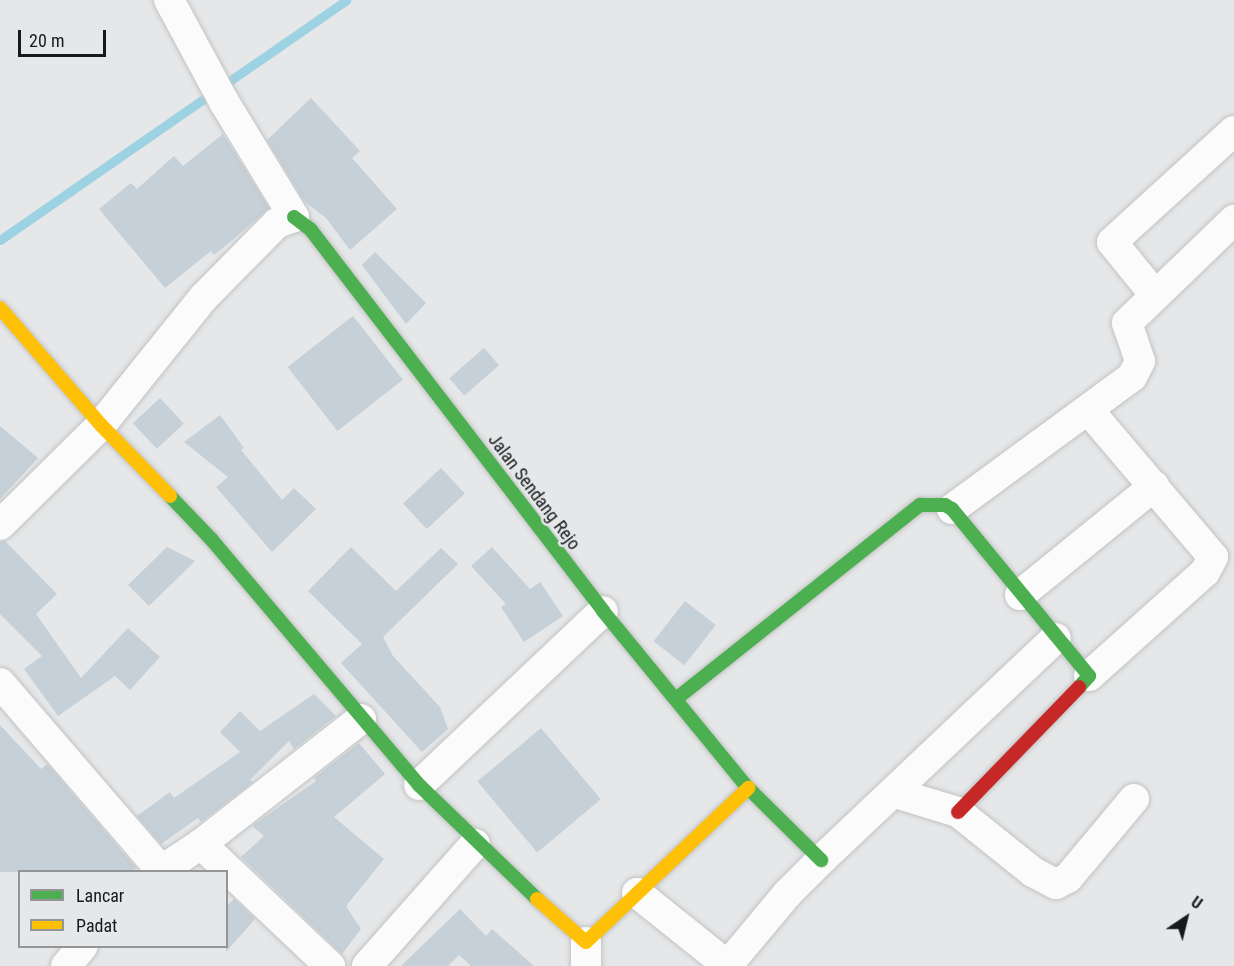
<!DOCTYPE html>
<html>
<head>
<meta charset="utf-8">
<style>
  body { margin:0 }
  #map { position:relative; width:1234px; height:966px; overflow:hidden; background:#e6e7e8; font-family:"Roboto Condensed",sans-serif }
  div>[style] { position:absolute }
  .stream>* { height:9px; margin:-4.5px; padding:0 4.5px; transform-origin:4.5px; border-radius:4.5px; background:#9cd2e2 }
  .building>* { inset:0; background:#c5d0d8; transform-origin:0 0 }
  .roads { filter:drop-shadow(0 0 2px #c2c3c4) drop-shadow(0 0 2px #c2c3c4) }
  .street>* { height:30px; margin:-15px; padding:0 15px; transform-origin:15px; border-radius:15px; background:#fbfbfc }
  .fast>* { height:14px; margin:-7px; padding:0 7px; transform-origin:7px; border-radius:7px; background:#4caf50 }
  .slow>* { height:14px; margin:-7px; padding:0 7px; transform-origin:7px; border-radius:7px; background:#ffc107 }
  .jam>* { height:14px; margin:-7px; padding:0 7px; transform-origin:7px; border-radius:7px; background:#c62828 }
  span { translate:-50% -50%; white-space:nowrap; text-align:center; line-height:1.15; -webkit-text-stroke:5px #e5e7e9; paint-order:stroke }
  .street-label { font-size:18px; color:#18191a }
  .legend { position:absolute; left:18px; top:870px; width:210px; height:78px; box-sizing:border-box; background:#e5e7e9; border:2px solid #939596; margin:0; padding:8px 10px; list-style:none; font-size:18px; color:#18191a }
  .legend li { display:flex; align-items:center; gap:12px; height:30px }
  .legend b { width:30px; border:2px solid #939596 }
  .north { position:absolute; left:1156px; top:888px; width:60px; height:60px; -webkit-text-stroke:4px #e5e7e9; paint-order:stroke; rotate:35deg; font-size:16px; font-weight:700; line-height:24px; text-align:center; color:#18191a }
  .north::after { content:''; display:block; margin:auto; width:21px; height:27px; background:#18191a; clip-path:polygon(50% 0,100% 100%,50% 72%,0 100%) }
  .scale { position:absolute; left:18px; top:30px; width:88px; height:27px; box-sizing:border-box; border:3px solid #18191a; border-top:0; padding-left:8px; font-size:18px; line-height:21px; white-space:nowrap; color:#18191a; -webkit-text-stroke:4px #e5e7e9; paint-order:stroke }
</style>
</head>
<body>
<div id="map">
  <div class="stream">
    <div style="left:0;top:240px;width:421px;rotate:-34.7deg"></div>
  </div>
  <div class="building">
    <div style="clip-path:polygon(311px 98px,360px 151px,352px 158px,397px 209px,350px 250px,326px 218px,305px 202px,267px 140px)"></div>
    <div style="clip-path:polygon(223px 134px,269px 208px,236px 237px,214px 255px,211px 251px,165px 288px,99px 209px,131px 183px,137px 189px,174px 156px,183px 166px)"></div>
    <div style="clip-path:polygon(375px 252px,426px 303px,406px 324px,362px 265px)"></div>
    <div style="left:353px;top:316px;width:81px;height:83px;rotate:52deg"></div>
    <div style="left:484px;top:348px;width:23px;height:46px;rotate:49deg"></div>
    <div style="left:160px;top:398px;width:35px;height:37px;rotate:47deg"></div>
    <div style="clip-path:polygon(220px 415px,244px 448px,241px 450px,282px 500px,294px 488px,316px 509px,272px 552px,216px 487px,228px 477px,184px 442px)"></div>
    <div style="clip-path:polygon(0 426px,38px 458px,0 499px)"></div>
    <div style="left:441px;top:468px;width:35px;height:52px;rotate:47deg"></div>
    <div style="clip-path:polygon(5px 541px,57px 594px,36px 614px,81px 678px,128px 628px,160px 657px,130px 690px,115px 676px,58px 716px,24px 669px,42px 656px,0 614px,0 542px)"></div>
    <div style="clip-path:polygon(167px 547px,195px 561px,149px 606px,128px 585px)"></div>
    <div style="clip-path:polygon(351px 547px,396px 591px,441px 548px,458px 564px,383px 637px,393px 656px,440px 707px,448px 729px,422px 752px,341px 663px,362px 644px,308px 591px)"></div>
    <div style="clip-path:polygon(492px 547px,530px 589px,540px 582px,563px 616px,524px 642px,501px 607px,506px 604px,471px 566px)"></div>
    <div style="left:685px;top:601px;width:39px;height:51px;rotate:38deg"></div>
    <div style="clip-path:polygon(314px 694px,336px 716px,294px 749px,289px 741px,250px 780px,253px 782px,201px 822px,198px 818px,161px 844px,137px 816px,170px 792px,174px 798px,240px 752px,220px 732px,240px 711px,260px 731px)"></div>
    <div style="clip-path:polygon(0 725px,41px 769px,47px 764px,136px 868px,132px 872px,0 872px)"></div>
    <div style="left:541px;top:728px;width:93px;height:83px;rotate:50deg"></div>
    <div style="clip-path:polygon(359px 743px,385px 774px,334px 817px,384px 859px,346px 906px,361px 929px,342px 954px,241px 857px,264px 836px,252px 826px,316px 781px,314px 778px)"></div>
    <div style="clip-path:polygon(234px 899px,255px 919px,226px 952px,226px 907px)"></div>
    <div style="clip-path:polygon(460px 909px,486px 936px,492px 929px,534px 966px,471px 966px,459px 955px,448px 966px,401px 966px)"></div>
  </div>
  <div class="roads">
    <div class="street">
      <div style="left:1155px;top:295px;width:68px;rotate:-129.1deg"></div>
      <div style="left:1112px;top:242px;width:165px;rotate:-42.3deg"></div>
      <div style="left:952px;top:509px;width:223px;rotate:-36.3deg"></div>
      <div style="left:1132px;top:377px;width:18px;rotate:-63deg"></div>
      <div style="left:1140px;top:361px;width:40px;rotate:-108.9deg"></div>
      <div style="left:1127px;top:323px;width:149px;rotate:-43.9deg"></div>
      <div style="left:0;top:525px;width:142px;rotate:-44.7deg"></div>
      <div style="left:101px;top:425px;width:164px;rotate:-51.2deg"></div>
      <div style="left:204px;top:297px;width:104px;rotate:-45.4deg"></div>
      <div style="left:277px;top:223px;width:18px;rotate:-19deg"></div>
      <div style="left:294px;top:217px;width:135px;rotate:-121.3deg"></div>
      <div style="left:224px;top:102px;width:116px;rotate:-118.3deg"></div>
      <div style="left:1020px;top:595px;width:173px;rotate:-39.1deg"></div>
      <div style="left:1089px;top:676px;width:156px;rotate:-41.9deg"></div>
      <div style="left:1205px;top:572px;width:17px;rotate:-62deg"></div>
      <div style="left:1213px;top:557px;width:192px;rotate:-130.3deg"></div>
      <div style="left:0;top:683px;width:247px;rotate:49.3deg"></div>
      <div style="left:419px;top:785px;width:253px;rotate:-43.4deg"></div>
      <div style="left:895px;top:793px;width:66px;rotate:16.8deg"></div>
      <div style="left:958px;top:812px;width:96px;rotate:38.7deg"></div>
      <div style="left:1033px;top:872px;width:26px;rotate:28deg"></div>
      <div style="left:1056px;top:884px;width:13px;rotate:-27deg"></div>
      <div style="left:1068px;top:878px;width:103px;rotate:-50.1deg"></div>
      <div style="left:201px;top:844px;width:178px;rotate:43.4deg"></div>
      <div style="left:159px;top:872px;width:50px;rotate:-33.7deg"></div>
      <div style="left:201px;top:844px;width:203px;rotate:-38deg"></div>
      <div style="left:637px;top:893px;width:117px;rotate:38.7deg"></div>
      <div style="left:66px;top:966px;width:26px;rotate:-50deg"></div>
      <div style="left:367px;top:966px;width:163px;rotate:-48.5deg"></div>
      <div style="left:586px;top:966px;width:24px;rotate:-90deg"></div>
      <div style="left:727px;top:966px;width:94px;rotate:-50.2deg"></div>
      <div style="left:787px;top:894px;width:48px;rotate:-45deg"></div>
      <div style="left:821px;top:860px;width:323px;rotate:-43.4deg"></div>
    </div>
    <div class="fast">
      <div style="left:294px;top:217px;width:21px;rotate:37deg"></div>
      <div style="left:311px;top:230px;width:480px;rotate:52.5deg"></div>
      <div style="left:603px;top:611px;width:229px;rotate:50.7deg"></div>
      <div style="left:748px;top:788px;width:103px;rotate:44.6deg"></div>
      <div style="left:170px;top:496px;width:61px;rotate:46.3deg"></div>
      <div style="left:212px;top:540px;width:321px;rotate:49.8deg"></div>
      <div style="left:419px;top:785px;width:164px;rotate:44deg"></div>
      <div style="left:676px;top:699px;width:312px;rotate:-38.5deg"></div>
      <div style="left:920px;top:505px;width:25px"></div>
      <div style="left:945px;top:505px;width:8px;rotate:30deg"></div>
      <div style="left:952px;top:509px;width:216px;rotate:50.6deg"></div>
      <div style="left:1089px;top:676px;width:15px;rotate:132deg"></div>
    </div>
    <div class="slow">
      <div style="left:0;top:308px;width:155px;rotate:49.2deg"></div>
      <div style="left:101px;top:425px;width:99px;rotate:45.8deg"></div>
      <div style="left:537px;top:899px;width:65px;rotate:41.3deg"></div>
      <div style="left:586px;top:942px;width:224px;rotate:-43.5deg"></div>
    </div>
    <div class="jam">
      <div style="left:958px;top:812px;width:174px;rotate:-45.9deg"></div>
    </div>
  </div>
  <div class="street-label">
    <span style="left:534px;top:492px;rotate:53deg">Jalan Sendang Rejo</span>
  </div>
  <ul class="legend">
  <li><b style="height:8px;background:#4caf50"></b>Lancar</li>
  <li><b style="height:8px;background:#ffc107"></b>Padat</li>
  </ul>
  <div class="north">U</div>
  <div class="scale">20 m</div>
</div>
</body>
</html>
